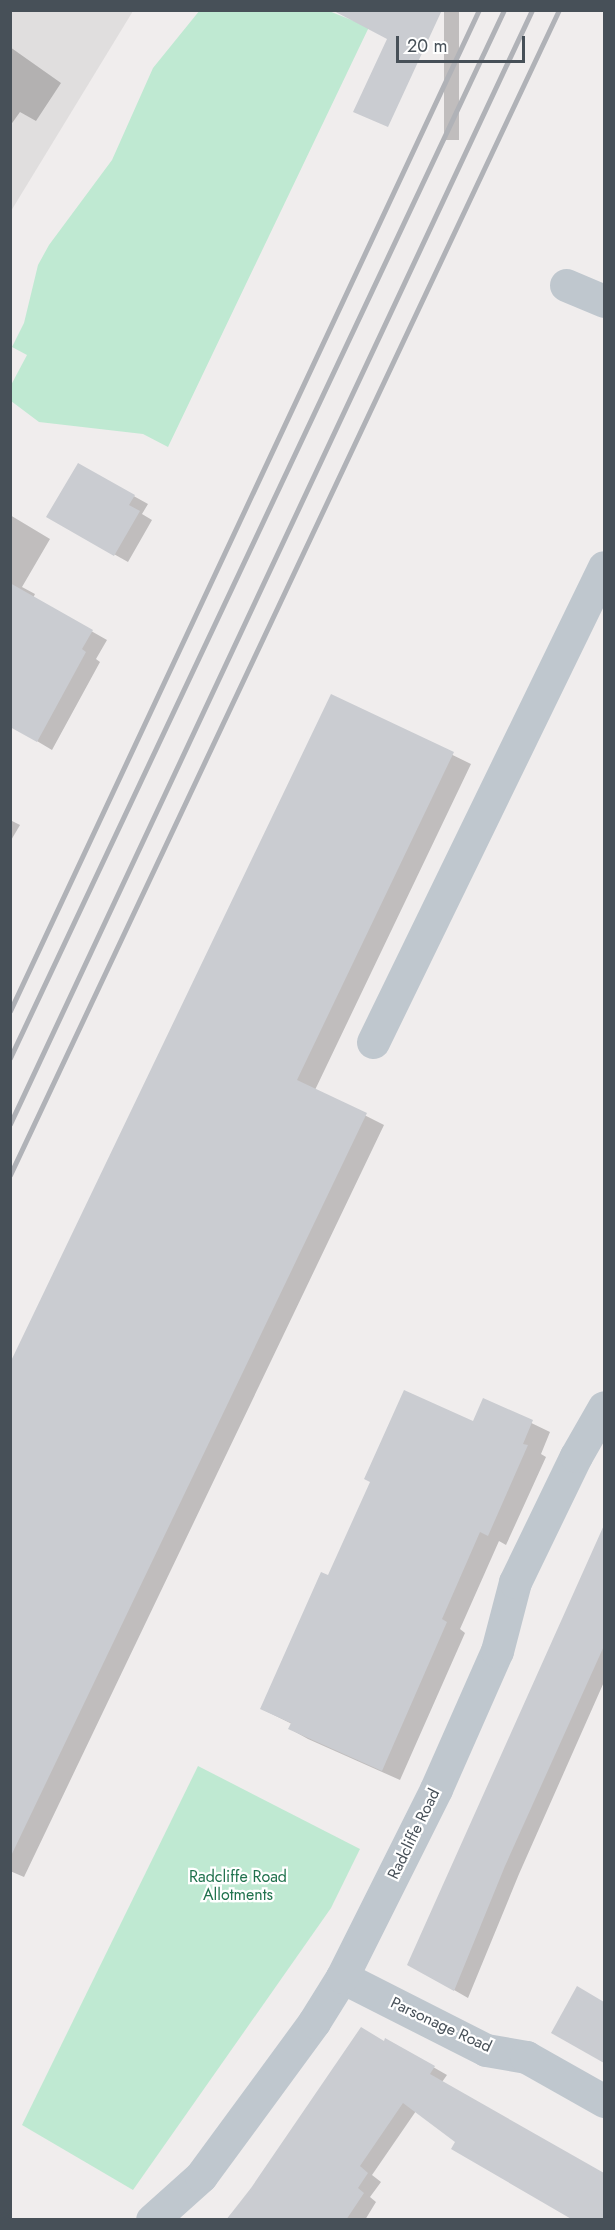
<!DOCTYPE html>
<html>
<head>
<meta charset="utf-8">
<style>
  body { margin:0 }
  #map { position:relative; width:615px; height:2230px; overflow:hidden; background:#f0eded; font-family:Jost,sans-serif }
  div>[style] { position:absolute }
  .education>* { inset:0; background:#e0dede }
  .green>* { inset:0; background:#bfe9d2 }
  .shadow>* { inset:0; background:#0003; transform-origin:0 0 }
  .building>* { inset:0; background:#caccd1 }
  .minor>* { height:33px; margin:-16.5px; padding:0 16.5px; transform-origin:16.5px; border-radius:16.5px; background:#bfc7ce }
  .rail>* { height:4.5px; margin:-2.25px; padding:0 2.25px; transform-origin:2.25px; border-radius:2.25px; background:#b0b2b7 }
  span { translate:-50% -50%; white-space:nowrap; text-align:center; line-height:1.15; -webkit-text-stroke:4.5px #fff; paint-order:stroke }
  .street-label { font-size:16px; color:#475058 }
  .park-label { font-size:16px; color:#20724d }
  .frame { position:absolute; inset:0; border:12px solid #475058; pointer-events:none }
  .scale { position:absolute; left:396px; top:36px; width:129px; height:27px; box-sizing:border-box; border:3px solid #475058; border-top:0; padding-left:8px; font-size:18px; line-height:21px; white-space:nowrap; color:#475058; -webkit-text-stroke:4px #fff; paint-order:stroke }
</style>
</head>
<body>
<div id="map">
  <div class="education">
    <div style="clip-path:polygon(11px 10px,133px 11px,11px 211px,10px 11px)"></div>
  </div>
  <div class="green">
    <div style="clip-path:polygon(200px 10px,329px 11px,369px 27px,168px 447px,143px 434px,39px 422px,11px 401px,10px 387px,27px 355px,12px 347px,24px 323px,38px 265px,49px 245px,112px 160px,153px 68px)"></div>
    <div style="clip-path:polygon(198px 1766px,360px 1849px,331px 1908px,133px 2190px,22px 2125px)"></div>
  </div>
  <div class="shadow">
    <div style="left:444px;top:10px;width:15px;height:130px"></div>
    <div style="clip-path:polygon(10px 47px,61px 83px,36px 121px,20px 112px,10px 126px)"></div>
    <div style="clip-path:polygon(78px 465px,148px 504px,142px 514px,152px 520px,128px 562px,48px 517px)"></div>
    <div style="clip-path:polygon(10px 515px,50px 539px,22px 587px,35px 594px,33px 598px,107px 640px,96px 659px,100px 662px,52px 750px,10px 725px)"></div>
    <div style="clip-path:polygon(332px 696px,471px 764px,315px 1090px,384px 1125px,24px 1877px,10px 1871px,10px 1367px)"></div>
    <div style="clip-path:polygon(10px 820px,20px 825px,10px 842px)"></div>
    <div style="clip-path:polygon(484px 1400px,550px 1432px,541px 1454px,546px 1457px,506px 1545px,499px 1541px,460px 1629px,465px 1633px,400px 1780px,308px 1739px,290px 1729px,292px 1724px,262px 1709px,328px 1577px,474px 1423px)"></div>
    <div style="clip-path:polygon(604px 1528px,604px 1682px,519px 1874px,468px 1998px,409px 1964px)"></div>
    <div style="clip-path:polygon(578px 1988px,604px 2003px,604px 2062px,553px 2032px)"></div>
    <div style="clip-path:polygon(386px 2040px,447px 2075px,442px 2082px,604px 2176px,604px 2220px,577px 2220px,457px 2142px,416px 2111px,372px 2175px,381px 2182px,370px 2197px,376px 2202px,365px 2220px,226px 2220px)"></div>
  </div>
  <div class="building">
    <div style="clip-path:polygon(332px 10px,442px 10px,388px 127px,353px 112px,387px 39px)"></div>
    <div style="clip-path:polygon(78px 463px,135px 495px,129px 505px,140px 511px,114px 556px,46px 517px)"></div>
    <div style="clip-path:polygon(10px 583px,93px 630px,82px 649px,86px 652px,37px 742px,10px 727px)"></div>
    <div style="clip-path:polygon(331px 694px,454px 752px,297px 1080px,367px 1113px,10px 1858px,10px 1363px)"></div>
    <div style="clip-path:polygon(404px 1390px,473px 1421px,483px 1398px,533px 1420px,523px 1444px,528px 1445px,488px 1536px,480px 1532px,442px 1619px,447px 1622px,382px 1771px,288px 1729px,291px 1723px,260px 1709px,321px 1572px,328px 1575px,370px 1482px,364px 1479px)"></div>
    <div style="clip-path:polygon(604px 1525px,604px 1646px,505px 1866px,454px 1991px,407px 1965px)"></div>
    <div style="clip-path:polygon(577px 1986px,604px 2002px,604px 2063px,551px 2033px)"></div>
    <div style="clip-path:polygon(361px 2027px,384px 2041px,385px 2038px,435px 2066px,430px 2074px,604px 2173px,604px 2220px,573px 2220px,451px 2149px,455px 2142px,403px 2103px,360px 2166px,368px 2173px,358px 2188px,364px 2193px,346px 2220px,226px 2220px,251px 2188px)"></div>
  </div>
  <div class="minor">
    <div style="left:566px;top:285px;width:41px;rotate:22.8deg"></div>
    <div style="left:373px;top:1042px;width:528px;rotate:-64.07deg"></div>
    <div style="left:342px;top:1977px;width:161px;rotate:26.9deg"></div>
    <div style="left:486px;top:2050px;width:41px;rotate:9.9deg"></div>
    <div style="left:526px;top:2057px;width:90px;rotate:29.4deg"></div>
    <div style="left:152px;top:2220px;width:66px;rotate:-41.9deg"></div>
    <div style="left:201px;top:2176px;width:191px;rotate:-53.7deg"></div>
    <div style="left:314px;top:2022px;width:53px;rotate:-58.1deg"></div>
    <div style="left:342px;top:1977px;width:210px;rotate:-63.4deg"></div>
    <div style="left:436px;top:1789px;width:151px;rotate:-66.2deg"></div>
    <div style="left:497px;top:1651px;width:71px;rotate:-75.4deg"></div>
    <div style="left:515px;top:1582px;width:140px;rotate:-64.2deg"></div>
    <div style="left:576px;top:1456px;width:56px;rotate:-60.3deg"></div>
  </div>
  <div class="rail">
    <div style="left:10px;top:1011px;width:1105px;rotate:-64.9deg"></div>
    <div style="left:10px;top:1058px;width:1159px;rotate:-64.76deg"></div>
    <div style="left:10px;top:1124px;width:1230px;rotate:-64.89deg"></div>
    <div style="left:10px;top:1175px;width:1288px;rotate:-64.77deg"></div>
  </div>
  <div class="street-label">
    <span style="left:414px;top:1834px;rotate:-64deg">Radcliffe Road</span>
    <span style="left:441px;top:2025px;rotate:25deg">Parsonage Road</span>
  </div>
  <div class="park-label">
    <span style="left:238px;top:1886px">Radcliffe Road<br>Allotments</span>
  </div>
  <div class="frame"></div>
  <div class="scale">20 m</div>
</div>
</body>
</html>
